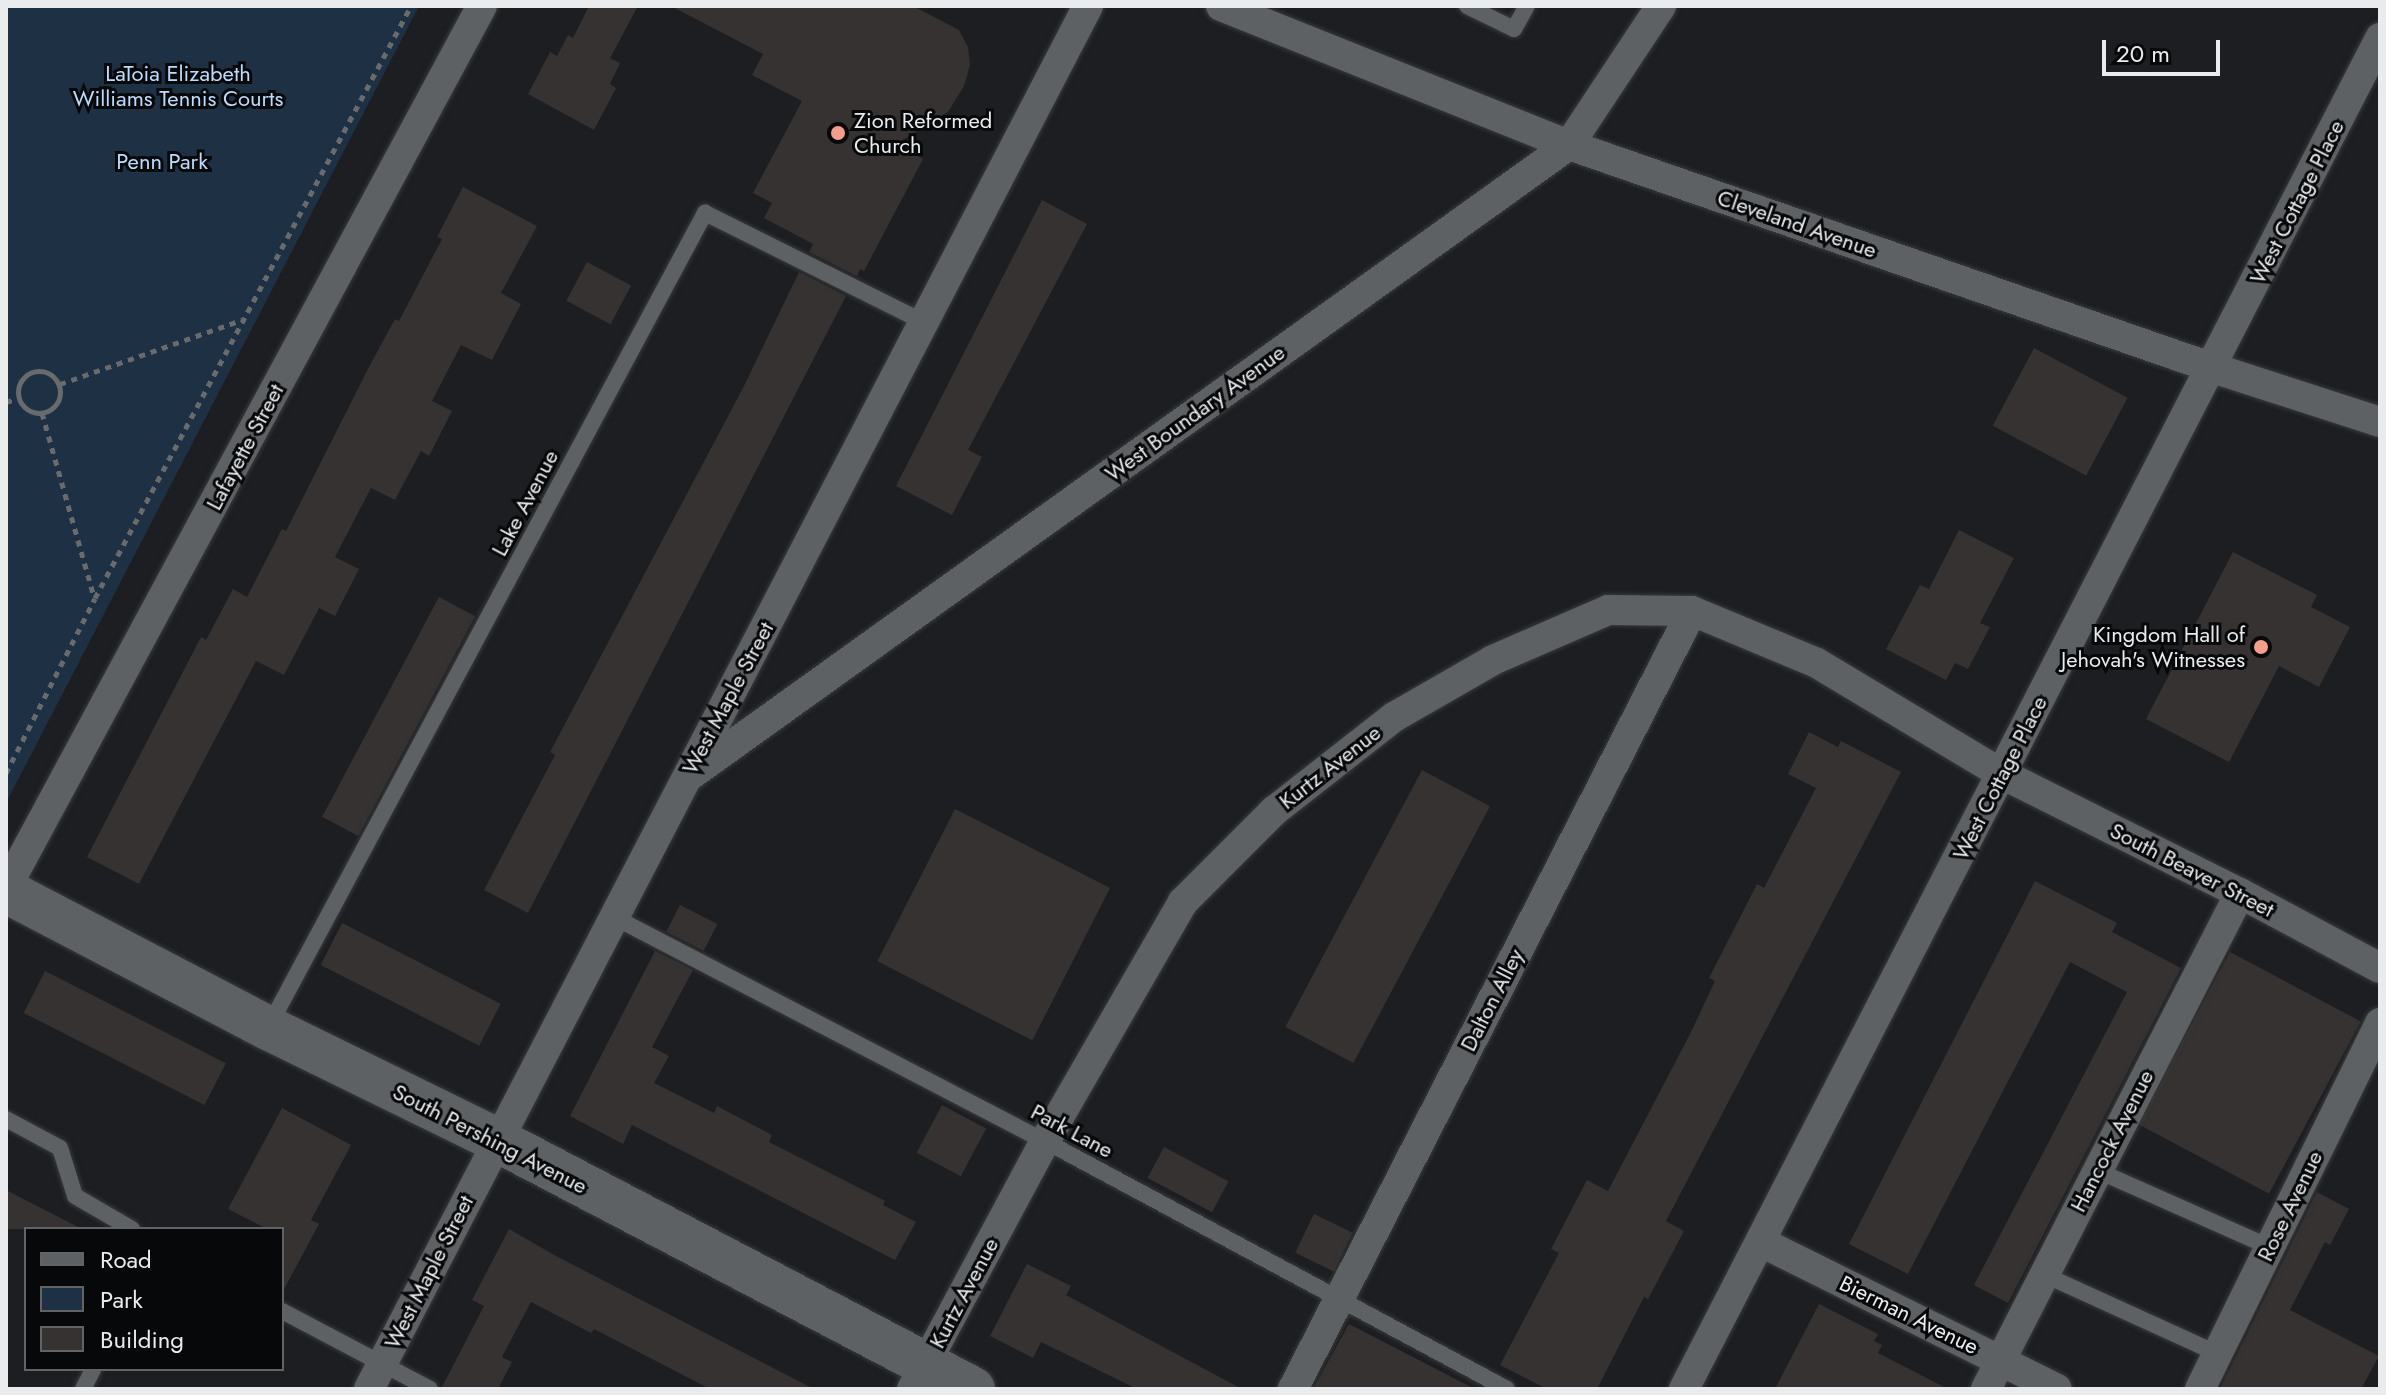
<!DOCTYPE html>
<html>
<head>
<meta charset="utf-8">
<style>
  body { margin:0 }
  #map { position:relative; width:2386px; height:1395px; overflow:hidden; background:#1c1e21; font-family:Jost,sans-serif }
  div>[style] { position:absolute }
  .green>* { inset:0; background:#1e3043 }
  .building>* { inset:0; background:#363231; transform-origin:0 0 }
  .path>* { height:5px; margin-top:-2.5px; transform-origin:0; background:repeating-linear-gradient(90deg,#686a6c 0 6px,transparent 0 12px) }
  .path>.ring { margin:-2.5px; padding:0; box-sizing:content-box; background:none; border:5px solid #686a6c; border-radius:50% }
  .roads { filter:drop-shadow(0 0 2px #393a3c) drop-shadow(0 0 2px #393a3c) }
  .lane>* { height:16px; margin:-8px; padding:0 8px; transform-origin:8px; border-radius:8px; background:#5e6164 }
  .street>* { height:30px; margin:-15px; padding:0 15px; transform-origin:15px; border-radius:15px; background:#5e6164 }
  .secondary>* { height:44px; margin:-22px; padding:0 22px; transform-origin:22px; border-radius:22px; background:#5e6164 }
  .dots>* { width:22px; height:22px; translate:-50% -50%; box-sizing:border-box; border:4px solid #070809; border-radius:50% }
  span { translate:-50% -50%; white-space:nowrap; text-align:center; line-height:1.15; -webkit-text-stroke:6px #070809; paint-order:stroke }
  .park-label { font-size:22px; color:#bbdcff }
  .poi-label { font-size:22px; color:#e9ebec }
  .left { translate:0 -50%; text-align:left }
  .right { translate:-100% -50%; text-align:right }
  .street-label { font-size:22px; color:#e9ebec }
  .frame { position:absolute; inset:0; border:8px solid #e9ebec; pointer-events:none }
  .legend { position:absolute; left:24px; top:1227px; width:260px; height:144px; box-sizing:border-box; background:#070809; border:2px solid #616364; margin:0; padding:10px 14px; list-style:none; font-size:24px; color:#e9ebec }
  .legend li { display:flex; align-items:center; gap:16px; height:40px }
  .legend b { width:40px; border:2px solid #616364 }
  .scale { position:absolute; left:2102px; top:40px; width:118px; height:36px; box-sizing:border-box; border:4px solid #e9ebec; border-top:0; padding-left:10px; font-size:24px; line-height:28px; white-space:nowrap; color:#e9ebec; -webkit-text-stroke:6px #070809; paint-order:stroke }
</style>
</head>
<body>
<div id="map">
  <div class="green">
    <div style="clip-path:polygon(6px 6px,419px 6px,6px 803px)"></div>
  </div>
  <div class="building">
    <div style="clip-path:polygon(589px 6px,638px 6px,610px 58px,620px 63px,610px 84px,616px 88px,594px 130px,528px 94px,550px 52px,557px 56px,568px 35px,573px 38px)"></div>
    <div style="clip-path:polygon(671px 6px,913px 6px,959px 30px,968px 47px,970px 65px,964px 86px,948px 112px,896px 144px,923px 159px,864px 271px,860px 269px,857px 276px,809px 252px,813px 244px,764px 218px,772px 203px,753px 193px,802px 101px,752px 75px,763px 54px)"></div>
    <div style="clip-path:polygon(463px 187px,537px 226px,501px 293px,521px 304px,492px 360px,461px 345px,432px 401px,452px 411px,429px 456px,421px 451px,395px 500px,371px 488px,335px 557px,359px 569px,335px 616px,319px 608px,284px 675px,256px 661px,139px 884px,87px 857px,201px 637px,206px 640px,233px 589px,247px 597px,282px 529px,286px 531px,369px 367px,395px 319px,399px 321px,442px 239px,437px 237px)"></div>
    <div style="clip-path:polygon(1042px 200px,1087px 224px,968px 450px,982px 457px,952px 515px,896px 486px)"></div>
    <div style="left:587px;top:262px;width:50px;height:44px;rotate:28deg"></div>
    <div style="clip-path:polygon(799px 272px,846px 296px,528px 913px,484px 890px,555px 755px,550px 752px,743px 388px)"></div>
    <div style="left:2034px;top:348px;width:106px;height:88px;rotate:28deg"></div>
    <div style="clip-path:polygon(1959px 530px,2014px 558px,1980px 623px,1990px 627px,1968px 669px,1955px 663px,1946px 680px,1886px 649px,1920px 585px,1929px 589px)"></div>
    <div style="clip-path:polygon(2233px 552px,2317px 595px,2311px 607px,2350px 627px,2319px 687px,2279px 666px,2229px 762px,2146px 719px)"></div>
    <div style="left:439px;top:597px;width:41px;height:249px;rotate:28deg"></div>
    <div style="clip-path:polygon(1809px 732px,1838px 747px,1841px 741px,1901px 772px,1666px 1221px,1684px 1231px,1648px 1299px,1644px 1297px,1597px 1389px,1547px 1389px,1500px 1365px,1559px 1253px,1551px 1249px,1587px 1180px,1608px 1191px,1691px 1032px,1715px 981px,1709px 978px,1757px 884px,1764px 888px,1816px 788px,1788px 774px)"></div>
    <div style="left:1422px;top:770px;width:77px;height:291px;rotate:28deg"></div>
    <div style="left:955px;top:809px;width:174px;height:171px;rotate:27deg"></div>
    <div style="clip-path:polygon(2035px 881px,2117px 923px,2112px 932px,2181px 968px,2008px 1303px,1974px 1285px,2127px 992px,2070px 962px,1908px 1274px,1849px 1244px)"></div>
    <div style="left:680px;top:905px;width:42px;height:30px;rotate:27deg"></div>
    <div style="left:342px;top:923px;width:178px;height:47px;rotate:27deg"></div>
    <div style="clip-path:polygon(655px 951px,693px 970px,652px 1047px,669px 1056px,654px 1083px,714px 1113px,717px 1106px,772px 1135px,769px 1142px,885px 1201px,883px 1205px,916px 1222px,895px 1260px,632px 1125px,623px 1144px,570px 1116px)"></div>
    <div style="left:2230px;top:952px;width:148px;height:195px;rotate:28deg"></div>
    <div style="left:45px;top:971px;width:203px;height:47px;rotate:27deg"></div>
    <div style="left:942px;top:1105px;width:50px;height:54px;rotate:28deg"></div>
    <div style="clip-path:polygon(282px 1108px,351px 1145px,311px 1220px,319px 1224px,282px 1293px,282px 1229px,267px 1229px,228px 1209px)"></div>
    <div style="left:1164px;top:1147px;width:73px;height:35px;rotate:28deg"></div>
    <div style="clip-path:polygon(6px 1190px,82px 1229px,6px 1229px)"></div>
    <div style="clip-path:polygon(2317px 1192px,2349px 1209px,2330px 1245px,2325px 1242px,2290px 1310px,2379px 1356px,2361px 1389px,2220px 1389px)"></div>
    <div style="left:1314px;top:1214px;width:43px;height:43px;rotate:26deg"></div>
    <div style="clip-path:polygon(509px 1229px,556px 1256px,814px 1389px,710px 1389px,594px 1329px,591px 1333px,531px 1302px,502px 1357px,512px 1362px,498px 1389px,441px 1389px,484px 1306px,472px 1300px)"></div>
    <div style="clip-path:polygon(1027px 1264px,1071px 1286px,1066px 1295px,1242px 1389px,1137px 1389px,1041px 1342px,1033px 1358px,990px 1336px)"></div>
    <div style="clip-path:polygon(1819px 1304px,1878px 1334px,1874px 1341px,1882px 1345px,1878px 1353px,1948px 1389px,1775px 1389px)"></div>
    <div style="clip-path:polygon(1349px 1324px,1475px 1389px,1313px 1389px)"></div>
  </div>
  <div class="path">
    <div class="ring" style="left:18px;top:371px;width:37px;height:37px"></div>
    <div style="left:60px;top:384px;width:193px;rotate:-19.4deg"></div>
    <div style="left:6px;top:402px;width:14px;rotate:-17deg"></div>
    <div style="left:42px;top:413px;width:191px;rotate:74.2deg"></div>
    <div style="left:6px;top:773px;width:196px;rotate:-63deg"></div>
    <div style="left:95px;top:598px;width:671px;rotate:-61.91deg"></div>
  </div>
  <div class="roads">
    <div class="lane">
      <div style="left:1467px;top:6px;width:52px;rotate:26.1deg"></div>
      <div style="left:1514px;top:29px;width:26px;rotate:-61deg"></div>
      <div style="left:614px;top:917px;width:486px;rotate:27.5deg"></div>
      <div style="left:1045px;top:1141px;width:524px;rotate:28.23deg"></div>
      <div style="left:269px;top:1026px;width:923px;rotate:-61.8deg"></div>
      <div style="left:705px;top:213px;width:245px;rotate:26.5deg"></div>
      <div style="left:6px;top:1119px;width:61px;rotate:28.2deg"></div>
      <div style="left:60px;top:1148px;width:50px;rotate:72.6deg"></div>
      <div style="left:75px;top:1196px;width:66px;rotate:30.1deg"></div>
      <div style="left:2096px;top:1170px;width:190px;rotate:23.9deg"></div>
      <div style="left:2045px;top:1275px;width:190px;rotate:24.5deg"></div>
      <div style="left:282px;top:1311px;width:167px;rotate:27.8deg"></div>
      <div style="left:83px;top:1389px;width:22px;rotate:-63deg"></div>
    </div>
    <div class="street">
      <div style="left:1221px;top:6px;width:375px;rotate:21.8deg"></div>
      <div style="left:1569px;top:145px;width:682px;rotate:19.1deg"></div>
      <div style="left:2213px;top:368px;width:176px;rotate:17.9deg"></div>
      <div style="left:692px;top:774px;width:1079px;rotate:-35.65deg"></div>
      <div style="left:1569px;top:145px;width:167px;rotate:-56.5deg"></div>
      <div style="left:6px;top:888px;width:1002px;rotate:-61.65deg"></div>
      <div style="left:1761px;top:1242px;width:330px;rotate:26.4deg"></div>
      <div style="left:369px;top:1389px;width:1559px;rotate:-62.53deg"></div>
      <div style="left:912px;top:1389px;width:281px;rotate:-61.8deg"></div>
      <div style="left:1045px;top:1141px;width:276px;rotate:-60deg"></div>
      <div style="left:1183px;top:902px;width:129px;rotate:-45deg"></div>
      <div style="left:1274px;top:811px;width:152px;rotate:-38.1deg"></div>
      <div style="left:1394px;top:717px;width:114px;rotate:-29.9deg"></div>
      <div style="left:1493px;top:660px;width:125px;rotate:-23.5deg"></div>
      <div style="left:1608px;top:610px;width:84px;rotate:0.7deg"></div>
      <div style="left:1692px;top:611px;width:135px;rotate:22.6deg"></div>
      <div style="left:1817px;top:663px;width:216px;rotate:31deg"></div>
      <div style="left:2002px;top:774px;width:266px;rotate:26.6deg"></div>
      <div style="left:2240px;top:893px;width:159px;rotate:28.2deg"></div>
      <div style="left:1293px;top:1389px;width:874px;rotate:-62.85deg"></div>
      <div style="left:1684px;top:1389px;width:1520px;rotate:-62.74deg"></div>
      <div style="left:1986px;top:1389px;width:557px;rotate:-62.88deg"></div>
      <div style="left:2200px;top:1389px;width:408px;rotate:-63.8deg"></div>
    </div>
    <div class="secondary">
      <div style="left:6px;top:891px;width:296px;rotate:27.6deg"></div>
      <div style="left:268px;top:1028px;width:255px;rotate:26.1deg"></div>
      <div style="left:497px;top:1140px;width:537px;rotate:27.61deg"></div>
    </div>
  </div>
  <div class="dots">
    <div style="left:838px;top:133px;background:#f49d8b"></div>
    <div style="left:2261px;top:647px;background:#f49d8b"></div>
  </div>
  <div class="park-label">
    <span style="left:178px;top:86px">LaToia Elizabeth<br>Williams Tennis Courts</span>
    <span style="left:162px;top:162px">Penn Park</span>
  </div>
  <div class="poi-label">
    <span class="left" style="left:854px;top:133px">Zion Reformed<br>Church</span>
    <span class="right" style="left:2245px;top:647px">Kingdom Hall of<br>Jehovah's Witnesses</span>
  </div>
  <div class="street-label">
    <span style="left:2297px;top:202px;rotate:-63deg">West Cottage Place</span>
    <span style="left:1797px;top:224px;rotate:19deg">Cleveland Avenue</span>
    <span style="left:1195px;top:413px;rotate:-36deg">West Boundary Avenue</span>
    <span style="left:245px;top:447px;rotate:-62deg">Lafayette Street</span>
    <span style="left:525px;top:503px;rotate:-62deg">Lake Avenue</span>
    <span style="left:728px;top:698px;rotate:-62deg">West Maple Street</span>
    <span style="left:1330px;top:767px;rotate:-38deg">Kurtz Avenue</span>
    <span style="left:2000px;top:778px;rotate:-63deg">West Cottage Place</span>
    <span style="left:2192px;top:870px;rotate:27deg">South Beaver Street</span>
    <span style="left:1492px;top:1000px;rotate:-63deg">Dalton Alley</span>
    <span style="left:1072px;top:1131px;rotate:28deg">Park Lane</span>
    <span style="left:490px;top:1139px;rotate:27deg">South Pershing Avenue</span>
    <span style="left:2112px;top:1141px;rotate:-63deg">Hancock Avenue</span>
    <span style="left:2290px;top:1206px;rotate:-64deg">Rose Avenue</span>
    <span style="left:429px;top:1272px;rotate:-63deg">West Maple Street</span>
    <span style="left:964px;top:1293px;rotate:-62deg">Kurtz Avenue</span>
    <span style="left:1909px;top:1315px;rotate:26deg">Bierman Avenue</span>
  </div>
  <div class="frame"></div>
  <ul class="legend">
  <li><b style="height:10px;background:#5e6164"></b>Road</li>
  <li><b style="height:22px;background:#1e3043"></b>Park</li>
  <li><b style="height:22px;background:#363231"></b>Building</li>
  </ul>
  <div class="scale">20 m</div>
</div>
</body>
</html>
